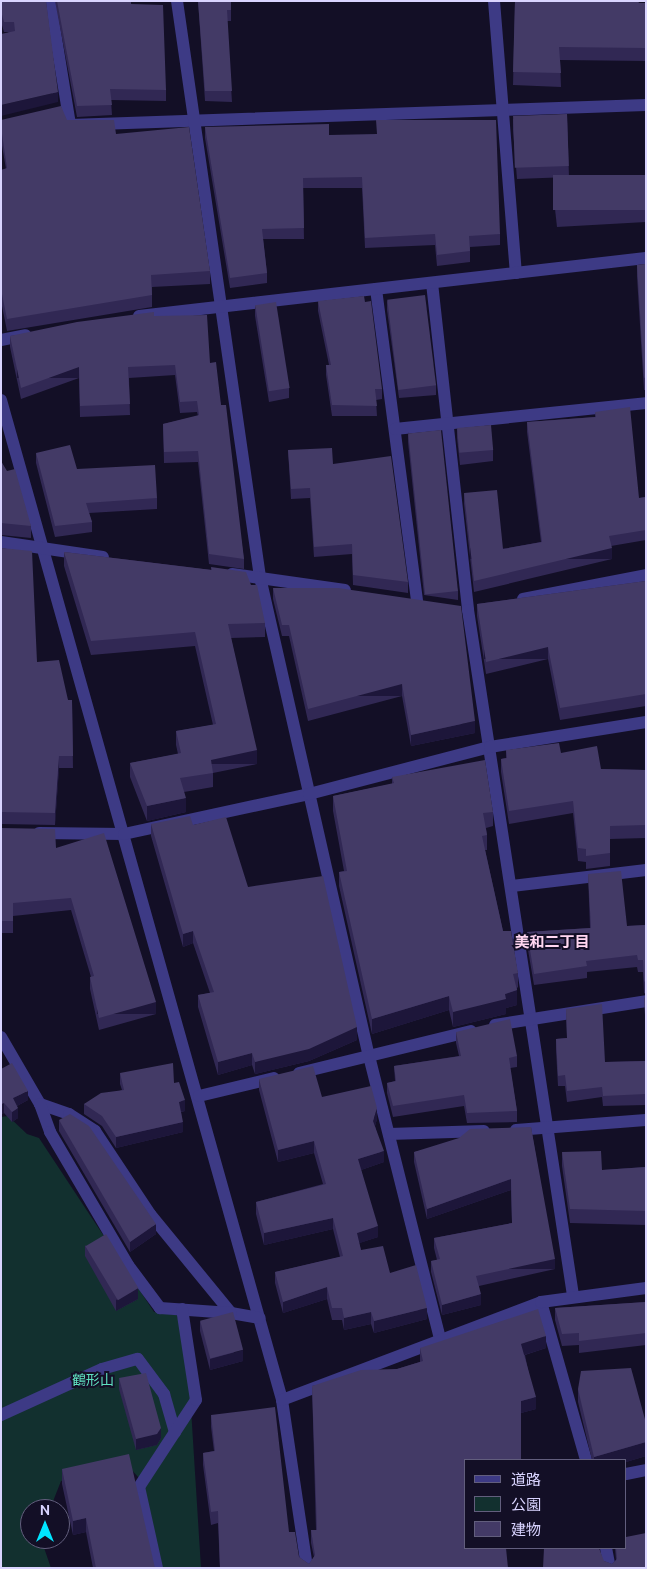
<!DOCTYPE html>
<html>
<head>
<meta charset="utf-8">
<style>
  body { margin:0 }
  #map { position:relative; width:647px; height:1569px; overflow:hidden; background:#130f26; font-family:Ubuntu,"Noto Sans JP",sans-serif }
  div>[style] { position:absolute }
  .green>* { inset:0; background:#12302f }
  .street>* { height:12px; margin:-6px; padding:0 6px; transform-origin:6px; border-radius:6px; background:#3d3a85 }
  .wall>* { inset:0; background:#312854 }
  .shaded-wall>* { inset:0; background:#1d163a; transform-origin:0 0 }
  .building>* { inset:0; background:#433a66; transform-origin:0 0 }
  span { translate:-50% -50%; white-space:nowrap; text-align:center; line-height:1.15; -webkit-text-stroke:4px #130f26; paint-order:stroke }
  .park-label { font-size:14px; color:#5fe0c0 }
  .neighbourhood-label { font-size:15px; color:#ffd6f0; font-weight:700 }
  .frame { position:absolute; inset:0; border:2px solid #d9d4ff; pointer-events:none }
  .legend { position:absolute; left:464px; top:1459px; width:162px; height:90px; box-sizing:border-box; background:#130f26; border:1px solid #625e7d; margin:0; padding:6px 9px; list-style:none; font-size:15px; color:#d9d4ff }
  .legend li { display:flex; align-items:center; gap:10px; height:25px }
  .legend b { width:25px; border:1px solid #625e7d }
  .north { position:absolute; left:20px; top:1499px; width:50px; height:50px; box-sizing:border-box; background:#130f26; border:1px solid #625e7d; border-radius:50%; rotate:0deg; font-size:14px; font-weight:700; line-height:20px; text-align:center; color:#d9d4ff }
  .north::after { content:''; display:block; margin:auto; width:18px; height:22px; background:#00e5ff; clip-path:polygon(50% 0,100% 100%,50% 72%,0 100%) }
</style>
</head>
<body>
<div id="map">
  <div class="green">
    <div style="clip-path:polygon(8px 1116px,27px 1134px,39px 1138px,154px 1312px,177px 1315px,188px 1361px,201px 1568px,160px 1568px,139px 1478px,129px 1467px,61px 1481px,50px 1509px,30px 1509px,30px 1539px,41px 1539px,51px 1568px,1px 1568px,1px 1117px)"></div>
  </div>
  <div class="street">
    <div style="left:50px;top:1px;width:126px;rotate:80.8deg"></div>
    <div style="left:70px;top:125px;width:576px;rotate:-1.99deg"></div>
    <div style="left:177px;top:1px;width:582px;rotate:81.8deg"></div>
    <div style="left:260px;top:577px;width:491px;rotate:77.2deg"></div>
    <div style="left:369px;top:1056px;width:292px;rotate:75.9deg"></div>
    <div style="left:494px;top:1px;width:273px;rotate:85.4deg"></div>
    <div style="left:432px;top:283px;width:329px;rotate:83.7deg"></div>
    <div style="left:468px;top:610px;width:693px;rotate:81.29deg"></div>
    <div style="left:376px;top:289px;width:315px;rotate:82.5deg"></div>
    <div style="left:139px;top:316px;width:510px;rotate:-6.53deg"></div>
    <div style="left:1px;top:340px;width:25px;rotate:-11deg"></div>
    <div style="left:1px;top:400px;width:1039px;rotate:74.3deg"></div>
    <div style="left:282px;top:1400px;width:170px;rotate:81.5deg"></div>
    <div style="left:395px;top:429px;width:252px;rotate:-5.9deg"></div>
    <div style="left:1px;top:542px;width:103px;rotate:8.4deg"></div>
    <div style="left:232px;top:574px;width:114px;rotate:8.1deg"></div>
    <div style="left:523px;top:599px;width:125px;rotate:-11deg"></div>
    <div style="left:39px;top:833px;width:85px;rotate:0.7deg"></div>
    <div style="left:124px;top:834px;width:189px;rotate:-12.2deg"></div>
    <div style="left:309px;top:794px;width:187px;rotate:-14.6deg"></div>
    <div style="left:490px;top:747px;width:158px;rotate:-9.1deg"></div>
    <div style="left:512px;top:886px;width:135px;rotate:-6.8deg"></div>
    <div style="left:495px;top:1025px;width:153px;rotate:-9deg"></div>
    <div style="left:1px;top:1037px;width:78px;rotate:59.8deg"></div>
    <div style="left:40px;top:1104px;width:31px;rotate:19deg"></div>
    <div style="left:69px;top:1114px;width:31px;rotate:33deg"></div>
    <div style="left:95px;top:1131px;width:100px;rotate:56.5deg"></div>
    <div style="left:150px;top:1214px;width:128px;rotate:50.7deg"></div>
    <div style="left:231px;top:1313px;width:29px;rotate:10deg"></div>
    <div style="left:299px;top:1073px;width:177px;rotate:-13.7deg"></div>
    <div style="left:199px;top:1096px;width:77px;rotate:-13.5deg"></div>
    <div style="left:40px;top:1104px;width:30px;rotate:70deg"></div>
    <div style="left:50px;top:1132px;width:154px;rotate:59.6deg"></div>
    <div style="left:128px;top:1265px;width:54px;rotate:53.3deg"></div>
    <div style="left:160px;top:1308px;width:71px;rotate:4deg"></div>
    <div style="left:516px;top:1130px;width:130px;rotate:-4.4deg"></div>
    <div style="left:389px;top:1134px;width:95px;rotate:-1.8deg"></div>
    <div style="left:541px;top:1302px;width:164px;rotate:74.1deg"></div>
    <div style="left:282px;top:1400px;width:277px;rotate:-20.7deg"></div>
    <div style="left:541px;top:1302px;width:106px;rotate:-7.6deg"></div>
    <div style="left:1px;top:1415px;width:111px;rotate:-24.5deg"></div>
    <div style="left:102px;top:1369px;width:37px;rotate:-16deg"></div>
    <div style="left:138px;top:1359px;width:44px;rotate:53.4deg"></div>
    <div style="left:164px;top:1394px;width:40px;rotate:74deg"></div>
    <div style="left:626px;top:1474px;width:20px;rotate:-11deg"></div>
    <div style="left:606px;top:1548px;width:20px;rotate:79deg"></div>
    <div style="left:157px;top:1568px;width:83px;rotate:-102.5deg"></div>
    <div style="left:139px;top:1487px;width:104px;rotate:-56.8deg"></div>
    <div style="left:196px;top:1400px;width:92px;rotate:-98.7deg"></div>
  </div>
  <div class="wall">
    <div style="clip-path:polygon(1px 1px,46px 1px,58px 102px,8px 32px,4px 32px,1px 22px)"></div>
    <div style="clip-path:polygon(55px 1px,131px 1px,131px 4px,166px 90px,166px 101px,111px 100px,112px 115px,77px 117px)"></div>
    <div style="clip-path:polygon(198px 1px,231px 1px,231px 21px,227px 21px,232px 102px,205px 101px)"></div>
    <div style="clip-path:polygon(515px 1px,646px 3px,646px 61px,560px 60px,561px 87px,513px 85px)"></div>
    <div style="clip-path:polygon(567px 114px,569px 177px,517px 179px,513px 130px,513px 119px)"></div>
    <div style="clip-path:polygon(1px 120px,67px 120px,116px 134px,210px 271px,210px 284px,152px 287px,152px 307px,7px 331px,1px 301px,1px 170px,6px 169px,1px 140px)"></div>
    <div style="clip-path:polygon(205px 127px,329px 135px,500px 234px,500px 245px,470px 247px,470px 262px,437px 266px,435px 245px,365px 248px,362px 188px,303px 188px,304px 239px,263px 239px,267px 273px,267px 283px,230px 288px,205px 138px)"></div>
    <div style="clip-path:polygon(646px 175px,646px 222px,557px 227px,553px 191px,553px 179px)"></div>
    <div style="clip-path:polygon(646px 264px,646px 390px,644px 390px,637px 277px,637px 265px)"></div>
    <div style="clip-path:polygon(387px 300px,436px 385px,436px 395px,399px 398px,387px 310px)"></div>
    <div style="clip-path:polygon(318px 301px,382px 389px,382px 399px,376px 400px,377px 416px,332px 416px,326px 375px,326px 365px,329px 365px,318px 311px)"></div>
    <div style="clip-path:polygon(255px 305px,289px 388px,289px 398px,269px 402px,255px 316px)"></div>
    <div style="clip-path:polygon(154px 316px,210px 363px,221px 405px,244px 559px,244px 569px,209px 564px,198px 462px,164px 463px,163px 424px,198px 416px,197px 412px,180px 413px,175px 375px,129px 378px,130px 415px,80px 417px,79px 378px,21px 399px,10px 347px,10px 336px)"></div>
    <div style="clip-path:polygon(595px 412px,639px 498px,646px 497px,646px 540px,611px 546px,612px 559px,474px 592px,464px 504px,464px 493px,503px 549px,541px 542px,527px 432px,527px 422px,595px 417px)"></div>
    <div style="clip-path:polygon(457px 428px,493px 450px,493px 461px,460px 465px,457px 438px)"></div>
    <div style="clip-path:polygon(408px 432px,458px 591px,458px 600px,424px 595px,408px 442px)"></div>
    <div style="clip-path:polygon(288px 450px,333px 464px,408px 582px,408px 593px,353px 585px,352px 554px,314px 557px,310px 498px,291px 499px)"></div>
    <div style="clip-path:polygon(36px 453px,77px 469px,157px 498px,157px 509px,89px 513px,92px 522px,92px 532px,55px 537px,36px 463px)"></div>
    <div style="clip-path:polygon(1px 461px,31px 526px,31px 538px,1px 535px)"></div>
    <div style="clip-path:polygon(1px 548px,37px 662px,68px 700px,72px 700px,73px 768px,59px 768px,55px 825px,1px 824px)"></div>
    <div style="clip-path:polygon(64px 552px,211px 570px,211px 567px,265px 623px,265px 637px,231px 638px,257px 764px,213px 773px,213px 787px,184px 792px,186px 812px,147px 821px,130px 777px,130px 763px,178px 754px,176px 745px,176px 731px,213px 725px,195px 646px,91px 655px,64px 566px)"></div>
    <div style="clip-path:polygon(646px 581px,646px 706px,560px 720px,548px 659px,486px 674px,477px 616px,477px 604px)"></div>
    <div style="clip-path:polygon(273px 588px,475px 733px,411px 746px,402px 696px,308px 721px,289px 636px,282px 636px,273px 599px)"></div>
    <div style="clip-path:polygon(506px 750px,561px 753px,601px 769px,646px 770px,646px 838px,610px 839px,610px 866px,586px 869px,586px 862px,578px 861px,573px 813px,509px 824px,501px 772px,501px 759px,506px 758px)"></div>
    <div style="clip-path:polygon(392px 777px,493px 812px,493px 826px,486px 828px,487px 835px,487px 850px,485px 850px,503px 931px,518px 973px,518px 987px,517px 988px,517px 1005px,506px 1008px,506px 1014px,453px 1027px,449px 1010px,372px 1034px,339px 886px,339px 872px,344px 871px,333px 811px,333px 796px,392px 784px)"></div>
    <div style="clip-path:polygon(151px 824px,193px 825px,248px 887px,357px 1040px,309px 1061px,255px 1074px,252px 1065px,218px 1075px,198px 1007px,198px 995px,210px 993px,193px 943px,183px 947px,151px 836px)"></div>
    <div style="clip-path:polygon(1px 828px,56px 848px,156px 1014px,99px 1030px,90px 989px,90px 977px,91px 977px,71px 910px,13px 916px,13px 933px,1px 933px)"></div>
    <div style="clip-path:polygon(588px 874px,627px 926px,646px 925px,646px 994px,644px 993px,643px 972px,638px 972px,637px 967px,587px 972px,587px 978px,534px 985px,527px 944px,527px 932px,590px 928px)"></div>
    <div style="clip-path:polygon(566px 1009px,605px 1062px,646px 1061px,646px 1105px,603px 1106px,602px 1097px,567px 1102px,565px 1086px,558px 1086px,556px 1050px,556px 1039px,567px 1038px)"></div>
    <div style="clip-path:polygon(456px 1032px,517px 1056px,517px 1067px,510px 1068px,517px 1111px,517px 1122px,467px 1123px,464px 1106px,393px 1117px,387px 1093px,387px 1083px,395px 1081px,394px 1066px,459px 1056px,456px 1043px)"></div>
    <div style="clip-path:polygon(1px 1069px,28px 1100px,17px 1106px,18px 1118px,12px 1122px,4px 1113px,1px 1114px)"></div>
    <div style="clip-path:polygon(120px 1073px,174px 1083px,185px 1111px,181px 1112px,183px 1132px,116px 1148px,102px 1126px,84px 1114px,84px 1104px,122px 1090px,120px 1084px)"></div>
    <div style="clip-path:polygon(259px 1079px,322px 1097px,377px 1119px,375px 1126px,384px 1162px,361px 1170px,378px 1237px,359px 1243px,361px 1250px,390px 1273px,427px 1319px,374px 1333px,371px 1324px,344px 1330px,342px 1320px,332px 1320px,327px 1299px,283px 1313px,275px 1283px,275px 1272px,340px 1257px,333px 1229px,264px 1245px,256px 1214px,256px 1202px,323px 1184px,314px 1153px,278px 1162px,259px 1090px)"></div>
    <div style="clip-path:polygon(59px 1120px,156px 1234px,130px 1252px,59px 1131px)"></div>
    <div style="clip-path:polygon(531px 1127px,555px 1269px,479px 1286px,481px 1305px,442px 1315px,431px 1272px,431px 1261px,437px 1260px,434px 1248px,434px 1238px,512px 1223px,511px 1190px,427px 1219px,414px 1162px,414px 1152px)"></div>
    <div style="clip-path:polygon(562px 1152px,602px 1170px,646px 1167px,646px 1225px,570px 1223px,562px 1166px)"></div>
    <div style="clip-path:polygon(85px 1245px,138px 1299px,116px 1311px,85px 1256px)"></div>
    <div style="clip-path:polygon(646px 1302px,646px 1345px,579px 1353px,579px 1345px,562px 1346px,555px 1320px,555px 1308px)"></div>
    <div style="clip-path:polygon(200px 1321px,243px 1361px,210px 1370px,200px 1331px)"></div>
    <div style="clip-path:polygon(420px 1348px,546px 1348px,525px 1355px,536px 1409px,521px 1413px,466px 1460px,508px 1568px,220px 1568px,218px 1523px,211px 1525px,203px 1465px,203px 1453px,214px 1451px,211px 1427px,211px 1415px,289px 1532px,299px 1557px,309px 1564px,314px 1557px,311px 1543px,311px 1530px,316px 1530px,312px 1386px,397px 1369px,420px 1362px)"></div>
    <div style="clip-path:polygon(119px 1378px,161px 1438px,157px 1445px,136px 1450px,119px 1389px)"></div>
    <div style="clip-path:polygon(578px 1389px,646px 1423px,646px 1456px,626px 1462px,626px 1460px,592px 1460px,578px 1402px)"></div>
    <div style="clip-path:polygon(62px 1469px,155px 1568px,93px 1568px,86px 1532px,73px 1535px,62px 1484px)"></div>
    <div style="clip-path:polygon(615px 1548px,626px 1548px,646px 1568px,543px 1568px,604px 1561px,612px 1564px,616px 1560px)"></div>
  </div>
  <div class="shaded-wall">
    <div style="clip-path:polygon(58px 92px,58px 102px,1px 116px,1px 105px)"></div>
    <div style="left:79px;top:367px;width:11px;height:62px;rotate:90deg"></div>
    <div style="left:612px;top:548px;width:11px;height:142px;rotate:90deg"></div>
    <div style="left:548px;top:647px;width:12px;height:64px;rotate:90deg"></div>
    <div style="left:402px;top:684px;width:12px;height:97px;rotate:90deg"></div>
    <div style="clip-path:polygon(475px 721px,475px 733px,411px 746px,411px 735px)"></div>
    <div style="left:257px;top:750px;width:14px;height:47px;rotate:90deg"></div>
    <div style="clip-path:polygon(59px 756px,59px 768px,55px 825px,55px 813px)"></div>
    <div style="clip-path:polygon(186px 798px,186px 812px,147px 821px,147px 806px)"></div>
    <div style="clip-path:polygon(193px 931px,193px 943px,183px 947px,183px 934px)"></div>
    <div style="clip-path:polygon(517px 990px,517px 1005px,506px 1008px,506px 1014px,453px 1027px,453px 1012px)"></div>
    <div style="clip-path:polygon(449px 996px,449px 1010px,372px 1034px,372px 1019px)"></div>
    <div style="left:156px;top:1002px;width:12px;height:59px;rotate:90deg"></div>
    <div style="clip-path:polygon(357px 1027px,357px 1040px,309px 1061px,255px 1074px,255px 1062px)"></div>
    <div style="clip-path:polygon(252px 1053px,252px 1065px,218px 1075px,218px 1062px)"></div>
    <div style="clip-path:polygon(28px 1091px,28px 1100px,13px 1108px,13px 1098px)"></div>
    <div style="clip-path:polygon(185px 1100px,185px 1111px,179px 1112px,179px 1102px)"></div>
    <div style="clip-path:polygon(4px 1103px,4px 1113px,1px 1114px,1px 1104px)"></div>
    <div style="clip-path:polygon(18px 1108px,18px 1118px,12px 1122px,12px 1112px)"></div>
    <div style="clip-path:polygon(377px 1108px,377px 1119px,373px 1133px,373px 1121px)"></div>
    <div style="clip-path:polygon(183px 1122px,183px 1132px,116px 1148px,116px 1137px)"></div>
    <div style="clip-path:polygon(314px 1141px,314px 1153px,278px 1162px,278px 1150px)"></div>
    <div style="clip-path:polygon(384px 1151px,384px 1162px,358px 1171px,358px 1159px)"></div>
    <div style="clip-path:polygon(511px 1179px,511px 1190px,427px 1219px,427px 1209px)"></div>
    <div style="clip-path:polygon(333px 1218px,333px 1229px,264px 1245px,264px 1233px)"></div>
    <div style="clip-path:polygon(156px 1224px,156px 1234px,130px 1252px,130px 1242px)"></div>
    <div style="clip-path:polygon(378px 1226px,378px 1237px,357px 1244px,357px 1233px)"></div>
    <div style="left:555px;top:1259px;width:10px;height:81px;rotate:90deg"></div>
    <div style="clip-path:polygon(327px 1287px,327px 1299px,283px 1313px,283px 1302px)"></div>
    <div style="clip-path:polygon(138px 1288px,138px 1299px,116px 1311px,116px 1300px)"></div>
    <div style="clip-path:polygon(481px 1294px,481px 1305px,442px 1315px,442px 1305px)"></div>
    <div style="clip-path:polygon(427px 1308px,427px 1319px,374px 1333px,374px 1321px)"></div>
    <div style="clip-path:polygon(371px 1312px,371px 1324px,344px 1330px,344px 1318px)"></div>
    <div style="clip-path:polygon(546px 1336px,546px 1348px,521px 1356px,521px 1344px)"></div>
    <div style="clip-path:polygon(243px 1350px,243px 1361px,210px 1370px,210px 1359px)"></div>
    <div style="clip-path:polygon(536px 1397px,536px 1409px,521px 1413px,521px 1401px)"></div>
    <div style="clip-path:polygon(161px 1428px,161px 1438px,157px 1445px,136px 1450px,136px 1439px)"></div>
    <div style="clip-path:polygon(646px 1442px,646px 1456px,626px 1462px,626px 1460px,594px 1460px,594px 1457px)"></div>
    <div style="clip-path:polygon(86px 1518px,86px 1532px,73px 1535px,73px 1521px)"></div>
  </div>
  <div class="building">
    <div style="clip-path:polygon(1px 1px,46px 1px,58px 92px,1px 105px,1px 34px,15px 31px,14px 22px,4px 22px,1px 11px)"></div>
    <div style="clip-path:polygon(57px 1px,131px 1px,131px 4px,163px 5px,166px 90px,110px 89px,112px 105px,77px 106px)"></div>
    <div style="clip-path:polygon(198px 1px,231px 1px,231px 10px,227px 10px,232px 91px,205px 91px)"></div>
    <div style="clip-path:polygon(515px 1px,638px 1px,639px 3px,646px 3px,646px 48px,559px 47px,561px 73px,513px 72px)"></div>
    <div style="clip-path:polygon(61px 106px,67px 120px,114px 120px,116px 134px,189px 127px,210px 271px,151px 275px,152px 295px,7px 319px,1px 289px,1px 170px,7px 168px,1px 127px,1px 120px)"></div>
    <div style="left:567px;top:114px;width:52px;height:54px;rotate:88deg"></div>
    <div style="clip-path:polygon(376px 120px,496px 120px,500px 234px,469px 236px,470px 251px,437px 255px,435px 234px,365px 238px,362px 177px,303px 178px,304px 228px,262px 229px,267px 273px,230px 278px,205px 127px,329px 124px,329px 135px,377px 134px)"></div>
    <div style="left:646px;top:175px;width:35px;height:93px;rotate:90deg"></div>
    <div style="clip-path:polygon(646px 264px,646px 377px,644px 378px,637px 265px)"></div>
    <div style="left:425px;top:295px;width:91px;height:38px;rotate:83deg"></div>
    <div style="clip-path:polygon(364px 296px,365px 302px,371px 301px,382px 389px,375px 389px,377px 406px,332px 405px,326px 365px,331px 365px,318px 301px)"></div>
    <div style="left:276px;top:302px;width:87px;height:21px;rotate:81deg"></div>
    <div style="clip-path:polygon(154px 312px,154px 316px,207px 315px,210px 363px,216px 362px,221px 405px,226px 405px,244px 559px,209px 554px,198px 451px,164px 452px,163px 424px,199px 415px,197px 401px,180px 402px,175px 365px,128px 367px,130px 404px,80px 406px,79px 367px,21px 388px,10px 336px,77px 322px)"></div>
    <div style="clip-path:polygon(630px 407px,639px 498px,646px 497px,646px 530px,609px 536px,612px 548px,474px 581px,464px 493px,497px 490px,503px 549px,542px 542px,527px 422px,596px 417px,595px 412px)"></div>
    <div style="left:491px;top:425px;width:25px;height:34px;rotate:85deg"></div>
    <div style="left:441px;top:430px;width:162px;height:33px;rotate:84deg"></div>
    <div style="clip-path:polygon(70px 445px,77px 469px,155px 465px,157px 498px,86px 503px,92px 522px,55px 526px,36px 453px)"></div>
    <div style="clip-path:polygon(332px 448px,333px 464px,391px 456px,408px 582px,353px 575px,352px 544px,314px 547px,310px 488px,291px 489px,288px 450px)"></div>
    <div style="clip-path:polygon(1px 461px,7px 471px,15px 469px,31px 526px,1px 523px)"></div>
    <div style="clip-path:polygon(1px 548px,32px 551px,37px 662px,59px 660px,68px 700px,72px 700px,73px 756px,59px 756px,55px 813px,1px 812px)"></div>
    <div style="clip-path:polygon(64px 552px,212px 570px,211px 567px,246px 572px,251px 585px,257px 585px,265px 623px,228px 624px,257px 750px,211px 760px,213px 773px,180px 778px,186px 798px,147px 806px,130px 763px,181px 753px,176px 731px,216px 724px,195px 632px,91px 641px)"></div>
    <div style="clip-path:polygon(646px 581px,646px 694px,560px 708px,548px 647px,486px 662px,477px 604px)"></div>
    <div style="clip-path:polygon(273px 588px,338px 588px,461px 606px,475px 721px,411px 735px,402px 684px,308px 709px,289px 625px,282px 625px)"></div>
    <div style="clip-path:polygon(559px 743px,561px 753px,597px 746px,601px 769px,646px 770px,646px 825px,610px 826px,610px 853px,586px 856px,586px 849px,578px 848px,573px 801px,509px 811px,501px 759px,507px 758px,506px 750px)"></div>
    <div style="clip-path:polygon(485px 760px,493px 812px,483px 813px,487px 835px,482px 836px,503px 931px,511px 931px,518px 973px,513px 974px,517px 990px,505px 994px,506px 999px,453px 1012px,449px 996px,372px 1019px,339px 872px,347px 871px,333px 796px,394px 783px,392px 777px)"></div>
    <div style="clip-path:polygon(190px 816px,193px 825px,226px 817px,248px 887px,323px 876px,357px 1027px,309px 1049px,255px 1062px,252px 1053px,218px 1062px,198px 995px,214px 992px,193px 931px,183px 934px,151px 824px)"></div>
    <div style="clip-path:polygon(1px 828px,55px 829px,56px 848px,104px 833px,156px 1002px,99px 1018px,90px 977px,94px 976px,71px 898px,13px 903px,13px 921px,1px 921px)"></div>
    <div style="clip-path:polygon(621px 871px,627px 926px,646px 925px,646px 983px,644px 981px,643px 960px,638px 960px,637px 955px,586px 961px,587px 966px,534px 974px,527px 932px,591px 928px,588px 874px)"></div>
    <div style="clip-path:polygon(646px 997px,646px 1033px,644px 998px)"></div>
    <div style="clip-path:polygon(602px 1004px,605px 1062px,646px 1061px,646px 1094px,603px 1096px,602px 1087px,567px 1091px,565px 1075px,558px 1076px,556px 1039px,567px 1038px,566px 1009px)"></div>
    <div style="clip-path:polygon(510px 1019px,517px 1056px,509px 1058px,517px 1111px,467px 1113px,464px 1095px,393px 1106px,387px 1083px,396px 1081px,394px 1066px,461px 1056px,456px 1032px)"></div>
    <div style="clip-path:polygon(12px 1063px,28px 1091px,13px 1098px,18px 1108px,12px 1112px,4px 1103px,1px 1104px,1px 1069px)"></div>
    <div style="clip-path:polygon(173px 1063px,174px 1083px,179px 1082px,185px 1100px,179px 1102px,183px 1122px,116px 1137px,102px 1116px,84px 1104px,101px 1093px,124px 1090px,120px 1073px)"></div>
    <div style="clip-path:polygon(313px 1066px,322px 1097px,371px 1086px,377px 1108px,373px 1121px,384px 1151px,358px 1159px,378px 1226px,357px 1233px,361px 1250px,383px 1246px,390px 1273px,416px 1265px,427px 1308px,374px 1321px,371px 1312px,344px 1318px,342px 1308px,332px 1308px,327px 1287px,283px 1302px,275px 1272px,343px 1256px,333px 1218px,264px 1233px,256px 1202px,326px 1184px,314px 1141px,278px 1150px,259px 1079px)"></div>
    <div style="clip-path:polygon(70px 1114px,89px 1126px,156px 1224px,130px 1242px,59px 1120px)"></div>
    <div style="clip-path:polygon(531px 1127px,555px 1259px,476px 1276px,481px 1294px,442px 1305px,431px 1261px,440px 1259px,434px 1238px,512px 1223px,511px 1179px,427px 1209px,414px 1152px,459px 1138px,470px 1129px)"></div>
    <div style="clip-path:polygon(601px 1151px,602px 1170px,646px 1167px,646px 1211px,570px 1209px,562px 1152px)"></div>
    <div style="left:106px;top:1234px;width:63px;height:24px;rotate:59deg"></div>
    <div style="clip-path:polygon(646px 1302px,646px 1333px,579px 1341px,579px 1333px,562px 1334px,555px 1308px)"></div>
    <div style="clip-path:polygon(538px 1309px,546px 1336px,521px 1344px,536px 1397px,521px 1401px,521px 1460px,466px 1460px,466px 1548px,506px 1548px,508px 1568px,220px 1568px,218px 1511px,211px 1512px,203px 1453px,215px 1451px,211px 1415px,275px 1407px,289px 1532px,295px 1532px,299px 1557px,309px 1564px,315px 1555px,311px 1530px,317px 1530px,312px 1386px,361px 1370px,397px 1369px,423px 1361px,420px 1348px)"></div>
    <div style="left:233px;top:1312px;width:39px;height:34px;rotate:75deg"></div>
    <div style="clip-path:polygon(631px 1368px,646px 1423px,646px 1442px,594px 1457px,578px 1389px,581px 1371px)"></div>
    <div style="clip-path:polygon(146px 1373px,161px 1428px,157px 1434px,136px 1439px,119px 1378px)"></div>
    <div style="clip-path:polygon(129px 1454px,155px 1568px,96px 1568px,86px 1518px,73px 1521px,62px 1469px)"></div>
    <div style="clip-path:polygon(646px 1533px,646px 1568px,543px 1568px,544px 1548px,599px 1548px,604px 1561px,612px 1564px,617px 1559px,616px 1548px,626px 1548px,626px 1537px)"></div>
  </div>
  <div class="park-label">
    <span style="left:93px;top:1380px">鶴形山</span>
  </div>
  <div class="neighbourhood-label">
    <span style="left:552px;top:942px">美和二丁目</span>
  </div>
  <div class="frame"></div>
  <ul class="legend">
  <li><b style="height:6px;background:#3d3a85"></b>道路</li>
  <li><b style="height:14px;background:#12302f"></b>公園</li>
  <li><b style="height:14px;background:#433a66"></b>建物</li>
  </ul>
  <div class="north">N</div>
</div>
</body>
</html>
